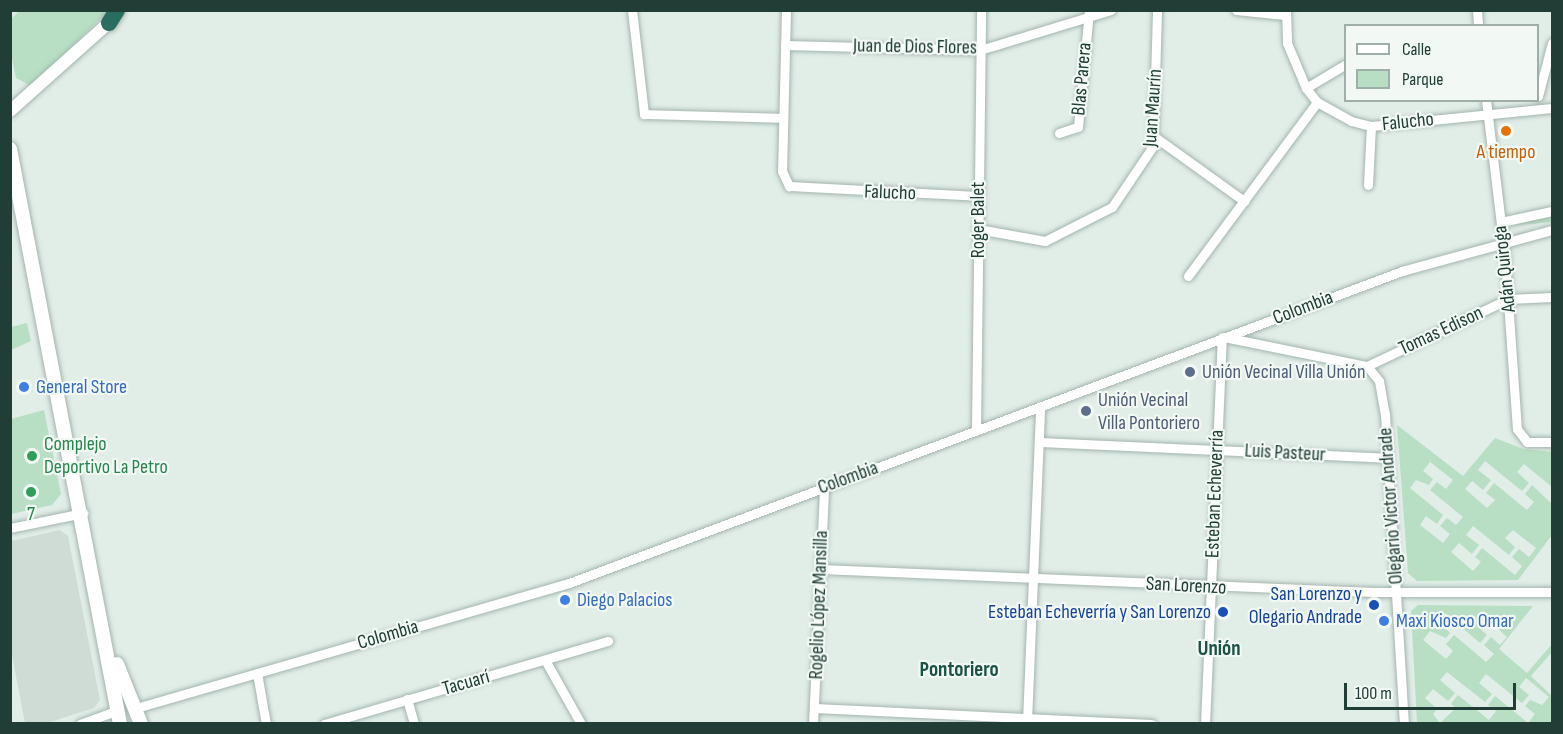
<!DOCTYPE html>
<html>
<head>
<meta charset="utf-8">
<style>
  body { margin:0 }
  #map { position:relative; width:1563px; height:734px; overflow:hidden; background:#e1ede7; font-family:"Sofia Sans Condensed",sans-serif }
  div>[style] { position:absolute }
  .built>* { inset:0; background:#cfdcd6 }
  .green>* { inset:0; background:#b8dfc3 }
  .roads { filter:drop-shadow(0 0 2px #a3b5ae) drop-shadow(0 0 2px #a3b5ae) }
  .minor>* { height:9px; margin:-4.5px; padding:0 4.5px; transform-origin:4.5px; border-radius:4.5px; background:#fff }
  .tertiary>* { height:12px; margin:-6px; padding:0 6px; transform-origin:6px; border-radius:6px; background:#fff }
  .secondary>* { height:14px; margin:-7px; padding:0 7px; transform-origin:7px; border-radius:7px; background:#fff }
  .motorway>* { height:16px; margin:-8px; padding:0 8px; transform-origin:8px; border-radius:8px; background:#2a6c5f }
  .dots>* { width:16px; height:16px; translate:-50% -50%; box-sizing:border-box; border:3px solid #f2f9f5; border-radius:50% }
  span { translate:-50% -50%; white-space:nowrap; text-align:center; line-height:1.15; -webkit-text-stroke:4.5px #f2f9f5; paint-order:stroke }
  .street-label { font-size:20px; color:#203e36 }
  .food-label { font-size:20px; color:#c56008 }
  .service-label { font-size:20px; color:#4e5e75 }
  .left { translate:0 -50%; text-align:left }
  .shop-label { font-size:20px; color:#366cbe }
  .leisure-label { font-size:20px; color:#27864d }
  .transit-label { font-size:20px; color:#164399 }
  .right { translate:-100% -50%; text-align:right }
  .neighbourhood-label { font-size:21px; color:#1b5245; font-weight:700 }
  .frame { position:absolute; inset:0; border:12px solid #203e36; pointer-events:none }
  .legend { position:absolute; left:1344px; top:24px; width:195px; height:78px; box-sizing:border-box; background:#f2f9f5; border:2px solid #9eaea9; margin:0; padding:8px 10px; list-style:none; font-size:18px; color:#203e36 }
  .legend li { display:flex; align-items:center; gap:12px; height:30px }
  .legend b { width:30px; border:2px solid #9eaea9 }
  .scale { position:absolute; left:1344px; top:683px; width:172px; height:27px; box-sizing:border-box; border:3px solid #203e36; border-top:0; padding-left:8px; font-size:18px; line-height:21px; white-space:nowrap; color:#203e36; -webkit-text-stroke:4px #f2f9f5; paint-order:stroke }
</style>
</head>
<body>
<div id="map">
  <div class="built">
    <div style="clip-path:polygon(60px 530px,68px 536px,100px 700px,94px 708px,47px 723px,25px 723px,11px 650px,11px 541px)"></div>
  </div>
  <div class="green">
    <div style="clip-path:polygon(19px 11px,108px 11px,31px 86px,16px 78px,11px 54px,10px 20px)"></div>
    <div style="clip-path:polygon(1552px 216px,1552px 222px,1517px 225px,1519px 222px)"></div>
    <div style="clip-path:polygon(27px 323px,31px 341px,11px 350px,11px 327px)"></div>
    <div style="clip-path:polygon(44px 410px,61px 494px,52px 505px,11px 514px,11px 419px)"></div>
    <div style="clip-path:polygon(evenodd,1397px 425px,1463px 476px,1495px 438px,1523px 449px,1552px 452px,1552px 487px,1524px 464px,1517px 472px,1529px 483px,1522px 491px,1485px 461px,1478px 470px,1491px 480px,1483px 490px,1472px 481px,1465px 489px,1487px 508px,1495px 500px,1486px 493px,1494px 483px,1527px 510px,1534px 502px,1525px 494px,1532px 485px,1552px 504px,1552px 535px,1518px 580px,1417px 581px,1408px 573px,1397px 425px,1430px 462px,1453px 480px,1446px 489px,1437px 482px,1430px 490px,1463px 517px,1456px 525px,1447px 518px,1440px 526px,1450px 534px,1443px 543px,1420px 525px,1426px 516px,1437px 524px,1443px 515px,1410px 488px,1416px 480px,1429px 485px,1433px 479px,1423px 471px,1430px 462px,1397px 425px,1473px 526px,1509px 555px,1515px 547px,1505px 538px,1513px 530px,1536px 548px,1529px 557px,1519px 549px,1512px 557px,1522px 566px,1515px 575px,1482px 548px,1475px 557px,1481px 562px,1473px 571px,1451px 552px,1459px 543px,1472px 554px,1479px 545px,1466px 535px,1473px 526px)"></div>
    <div style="clip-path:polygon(evenodd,1418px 605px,1533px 606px,1499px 649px,1527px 673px,1552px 644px,1552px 652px,1531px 676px,1552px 696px,1552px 723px,1417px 723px,1411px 611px,1418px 605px,1445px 613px,1480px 643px,1487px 635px,1477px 626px,1485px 617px,1507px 637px,1500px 645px,1491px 637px,1484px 645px,1494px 654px,1486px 662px,1454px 635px,1446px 644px,1453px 651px,1446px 659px,1423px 640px,1430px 631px,1446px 638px,1450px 633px,1438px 622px,1445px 613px,1418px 605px,1447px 672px,1485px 702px,1492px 694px,1479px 683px,1486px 674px,1522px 703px,1529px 695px,1519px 687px,1526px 678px,1549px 697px,1542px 705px,1530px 700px,1525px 706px,1535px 714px,1528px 723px,1495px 696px,1488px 705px,1496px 711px,1489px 720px,1458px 695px,1451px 704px,1456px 708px,1440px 723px,1433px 714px,1437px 709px,1425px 698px,1433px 689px,1448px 701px,1455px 693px,1440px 680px,1447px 672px)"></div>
  </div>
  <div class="roads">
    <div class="minor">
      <div style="left:632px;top:10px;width:105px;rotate:83.4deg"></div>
      <div style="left:644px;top:114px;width:139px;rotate:1.6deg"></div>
      <div style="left:786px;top:10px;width:161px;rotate:91.4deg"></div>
      <div style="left:782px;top:171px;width:17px;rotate:65deg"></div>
      <div style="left:789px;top:186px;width:189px;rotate:3deg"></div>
      <div style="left:1236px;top:10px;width:49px;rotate:5.8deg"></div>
      <div style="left:1286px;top:10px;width:33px;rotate:88deg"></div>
      <div style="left:1287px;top:43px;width:49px;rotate:67.1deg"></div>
      <div style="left:1306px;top:88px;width:18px;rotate:52deg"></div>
      <div style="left:1317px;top:102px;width:39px;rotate:29deg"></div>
      <div style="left:1351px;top:121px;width:21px;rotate:14deg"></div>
      <div style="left:1371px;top:126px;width:182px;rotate:-5.7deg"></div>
      <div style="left:1477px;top:10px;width:16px;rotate:86deg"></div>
      <div style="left:785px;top:45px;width:195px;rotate:1.5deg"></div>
      <div style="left:980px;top:50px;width:137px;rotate:-17deg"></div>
      <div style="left:1306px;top:88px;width:47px;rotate:-31deg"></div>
      <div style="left:1538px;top:96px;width:55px;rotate:-75.2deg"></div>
      <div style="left:1486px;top:100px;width:159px;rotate:83.1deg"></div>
      <div style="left:1505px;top:258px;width:171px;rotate:86deg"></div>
      <div style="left:1517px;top:429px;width:16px;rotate:52deg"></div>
      <div style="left:1527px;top:442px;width:25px"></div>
      <div style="left:1059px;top:133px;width:20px;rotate:-18deg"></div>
      <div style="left:1078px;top:127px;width:118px;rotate:-84.6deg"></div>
      <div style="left:1155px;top:137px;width:110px;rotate:35.7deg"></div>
      <div style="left:1368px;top:185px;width:59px;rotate:-87.1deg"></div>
      <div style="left:1501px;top:222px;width:52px;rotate:-12.2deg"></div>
      <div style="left:978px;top:229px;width:68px;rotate:10.2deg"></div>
      <div style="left:1045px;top:241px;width:75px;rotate:-26.9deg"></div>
      <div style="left:1112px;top:207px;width:73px;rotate:-56.1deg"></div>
      <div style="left:1153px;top:146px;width:136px;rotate:-88.3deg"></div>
      <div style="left:1188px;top:276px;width:217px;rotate:-53.4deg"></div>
      <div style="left:1224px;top:337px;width:146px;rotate:11.5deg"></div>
      <div style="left:1367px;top:366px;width:19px;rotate:51deg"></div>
      <div style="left:1379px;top:381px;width:34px;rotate:80deg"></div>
      <div style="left:1385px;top:414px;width:311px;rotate:86.5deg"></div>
      <div style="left:1367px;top:366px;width:156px;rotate:-25.4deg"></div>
      <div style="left:1508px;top:299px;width:44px;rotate:-2.6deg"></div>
      <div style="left:976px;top:430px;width:420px;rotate:-89.3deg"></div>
      <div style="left:1039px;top:442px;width:349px;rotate:2.6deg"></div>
      <div style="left:10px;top:528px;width:75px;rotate:-11.6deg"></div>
      <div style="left:820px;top:569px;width:555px;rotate:2.37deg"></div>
      <div style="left:1375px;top:592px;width:177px"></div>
      <div style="left:545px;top:660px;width:73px;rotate:60.6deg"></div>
      <div style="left:257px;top:673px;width:52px;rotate:80deg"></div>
      <div style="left:407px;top:699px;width:26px;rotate:74deg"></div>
      <div style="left:136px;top:708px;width:451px;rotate:-16.1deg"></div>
      <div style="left:569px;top:583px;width:890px;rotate:-20.53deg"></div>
      <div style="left:1402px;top:271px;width:156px;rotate:-15.3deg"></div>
      <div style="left:814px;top:708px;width:338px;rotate:2.7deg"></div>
      <div style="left:1027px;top:721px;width:315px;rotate:-87.6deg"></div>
      <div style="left:80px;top:724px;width:40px;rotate:-20.2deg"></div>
      <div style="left:324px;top:724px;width:296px;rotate:-16.3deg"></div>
      <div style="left:813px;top:724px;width:237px;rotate:-87.3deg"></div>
      <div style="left:1205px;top:724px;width:387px;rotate:-87.5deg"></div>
    </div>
    <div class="tertiary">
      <div style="left:10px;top:111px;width:140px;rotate:-41.8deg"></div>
    </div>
    <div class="secondary">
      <div style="left:10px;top:149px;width:585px;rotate:79.17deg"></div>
      <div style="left:117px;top:664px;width:65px;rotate:68.2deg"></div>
    </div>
    <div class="motorway">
      <div style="left:109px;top:23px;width:15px;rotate:-58deg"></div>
    </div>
  </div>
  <div class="dots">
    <div style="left:1506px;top:131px;background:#e8710a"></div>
    <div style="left:1190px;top:372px;background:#5c6f8a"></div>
    <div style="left:24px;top:387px;background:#3f7fe0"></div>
    <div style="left:1086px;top:411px;background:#5c6f8a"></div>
    <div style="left:32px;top:456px;background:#2e9e5b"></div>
    <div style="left:31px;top:492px;background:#2e9e5b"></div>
    <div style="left:565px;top:600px;background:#3f7fe0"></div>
    <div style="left:1374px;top:605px;background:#1a4fb4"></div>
    <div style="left:1223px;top:612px;background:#1a4fb4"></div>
    <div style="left:1384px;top:621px;background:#3f7fe0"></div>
  </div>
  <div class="street-label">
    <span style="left:915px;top:47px;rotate:1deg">Juan de Dios Flores</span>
    <span style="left:1082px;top:79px;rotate:-85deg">Blas Parera</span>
    <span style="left:1153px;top:108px;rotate:-86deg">Juan Maurín</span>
    <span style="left:1408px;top:122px;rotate:-6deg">Falucho</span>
    <span style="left:890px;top:193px;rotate:2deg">Falucho</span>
    <span style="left:978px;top:220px;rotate:-90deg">Roger Balet</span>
    <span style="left:1505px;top:269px;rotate:-96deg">Adán Quiroga</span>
    <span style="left:1303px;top:308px;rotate:-21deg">Colombia</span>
    <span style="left:1441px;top:331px;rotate:-25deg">Tomas Edison</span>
    <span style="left:1285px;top:453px;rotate:3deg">Luis Pasteur</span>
    <span style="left:848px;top:478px;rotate:-20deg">Colombia</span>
    <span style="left:1215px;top:494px;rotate:-88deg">Esteban Echeverría</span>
    <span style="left:1391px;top:506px;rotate:-94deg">Olegario Victor Andrade</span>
    <span style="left:1186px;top:586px;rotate:3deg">San Lorenzo</span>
    <span style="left:819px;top:605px;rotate:-88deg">Rogelio López Mansilla</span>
    <span style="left:388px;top:635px;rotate:-16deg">Colombia</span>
    <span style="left:466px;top:683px;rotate:-16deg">Tacuarí</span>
  </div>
  <div class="food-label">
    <span style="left:1506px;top:152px">A tiempo</span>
  </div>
  <div class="service-label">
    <span class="left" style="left:1202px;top:372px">Unión Vecinal Villa Unión</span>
    <span class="left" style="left:1098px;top:412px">Unión Vecinal<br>Villa Pontoriero</span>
  </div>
  <div class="shop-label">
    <span class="left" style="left:36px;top:387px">General Store</span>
    <span class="left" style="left:577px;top:600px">Diego Palacios</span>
    <span class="left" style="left:1396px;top:621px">Maxi Kiosco Omar</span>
  </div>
  <div class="leisure-label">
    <span class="left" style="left:44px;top:456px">Complejo<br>Deportivo La Petro</span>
    <span style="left:31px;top:514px">7</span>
  </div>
  <div class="transit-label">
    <span class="right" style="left:1362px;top:606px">San Lorenzo y<br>Olegario Andrade</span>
    <span class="right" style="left:1211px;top:612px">Esteban Echeverría y San Lorenzo</span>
  </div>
  <div class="neighbourhood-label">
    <span style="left:1219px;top:649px">Unión</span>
    <span style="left:959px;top:670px">Pontoriero</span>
  </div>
  <div class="frame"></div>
  <ul class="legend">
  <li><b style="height:8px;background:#fff"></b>Calle</li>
  <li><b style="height:16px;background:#b8dfc3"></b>Parque</li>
  </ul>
  <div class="scale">100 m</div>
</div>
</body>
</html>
